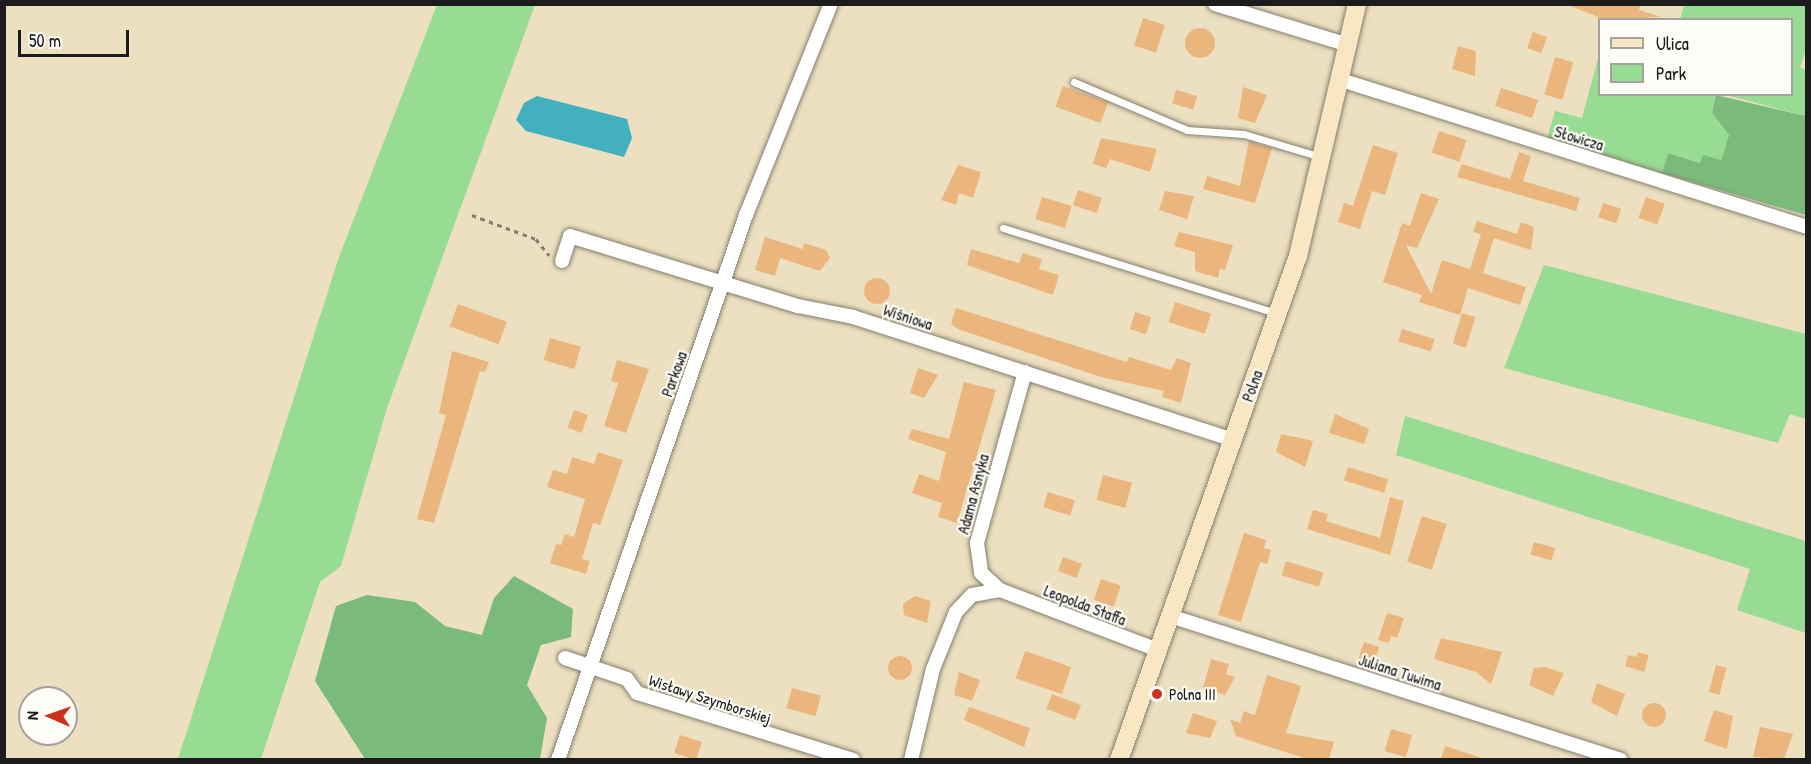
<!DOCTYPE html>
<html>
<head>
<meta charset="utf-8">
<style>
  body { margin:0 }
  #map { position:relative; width:1811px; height:764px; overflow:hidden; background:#ece0c0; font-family:"Patrick Hand",sans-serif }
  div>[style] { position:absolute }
  .green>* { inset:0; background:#98db92 }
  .forest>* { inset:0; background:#7abb7c }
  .water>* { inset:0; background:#43b0c0 }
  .building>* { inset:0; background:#ebb67d; transform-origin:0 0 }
  .round { border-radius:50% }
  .path>* { height:3px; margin-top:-1.5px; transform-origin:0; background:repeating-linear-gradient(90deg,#847e6e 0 4.5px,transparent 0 9px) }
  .roads { filter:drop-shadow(0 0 2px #847e6e) drop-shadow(0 0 2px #847e6e) }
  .lane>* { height:7px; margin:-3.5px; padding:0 3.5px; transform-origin:3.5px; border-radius:3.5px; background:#fff }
  .street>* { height:14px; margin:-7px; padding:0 7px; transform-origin:7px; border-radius:7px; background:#fff }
  .secondary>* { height:18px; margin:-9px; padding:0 9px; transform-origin:9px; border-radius:9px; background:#f9e7c3 }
  .dots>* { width:16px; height:16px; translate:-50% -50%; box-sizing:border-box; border:3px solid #fdfcf7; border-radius:50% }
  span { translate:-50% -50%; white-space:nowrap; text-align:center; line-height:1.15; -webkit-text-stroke:4.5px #fdfcf7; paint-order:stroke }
  .street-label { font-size:16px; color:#1c1c1c }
  .poi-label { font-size:16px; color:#1c1c1c }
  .left { translate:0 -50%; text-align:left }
  .frame { position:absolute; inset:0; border:6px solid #1c1c1c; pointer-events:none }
  .legend { position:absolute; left:1598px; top:18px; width:195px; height:78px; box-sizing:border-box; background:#fdfcf7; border:2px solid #a3a29f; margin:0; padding:8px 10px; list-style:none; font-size:18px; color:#1c1c1c }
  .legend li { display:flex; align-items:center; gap:12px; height:30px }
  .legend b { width:30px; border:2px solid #a3a29f }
  .north { position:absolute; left:18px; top:686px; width:60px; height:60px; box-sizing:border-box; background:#fdfcf7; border:2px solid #a3a29f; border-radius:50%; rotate:272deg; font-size:16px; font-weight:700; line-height:24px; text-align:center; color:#1c1c1c }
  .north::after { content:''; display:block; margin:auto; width:21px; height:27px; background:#c8321e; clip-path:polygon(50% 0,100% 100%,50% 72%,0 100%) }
  .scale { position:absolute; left:18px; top:30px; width:111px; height:27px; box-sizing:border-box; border:3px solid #1c1c1c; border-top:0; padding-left:8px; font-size:18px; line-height:21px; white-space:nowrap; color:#1c1c1c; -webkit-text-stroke:4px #fdfcf7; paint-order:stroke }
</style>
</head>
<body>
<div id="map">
  <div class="green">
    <div style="clip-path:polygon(437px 5px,535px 5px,387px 408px,341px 566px,320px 582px,261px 759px,178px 759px,339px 257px)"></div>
    <div style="clip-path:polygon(1684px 5px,1806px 5px,1806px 50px,1800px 67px,1806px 70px,1806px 116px,1726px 95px,1792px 94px,1792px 20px,1680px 20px)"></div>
    <div style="clip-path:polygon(1599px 55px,1600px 94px,1716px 95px,1712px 113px,1729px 135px,1721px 160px,1701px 163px,1668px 153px,1662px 173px,1547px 139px,1555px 111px,1582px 118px)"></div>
    <div style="clip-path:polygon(1544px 265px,1806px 334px,1806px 419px,1790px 414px,1778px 443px,1504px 368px)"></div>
    <div style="clip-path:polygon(1405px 416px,1806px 541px,1806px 633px,1737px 610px,1750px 569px,1396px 455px)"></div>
  </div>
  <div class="forest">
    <div style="clip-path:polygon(1716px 95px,1806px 116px,1806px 215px,1662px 173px,1668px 153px,1700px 163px,1703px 155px,1721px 160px,1729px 135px,1712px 113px)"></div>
    <div style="clip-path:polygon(514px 576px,573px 609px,571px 637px,541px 645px,527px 685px,547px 718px,540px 759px,365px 759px,315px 681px,336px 606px,367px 595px,415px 602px,445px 626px,482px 635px,494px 598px)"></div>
  </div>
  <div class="water">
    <div style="clip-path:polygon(537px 96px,627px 119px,632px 138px,624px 157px,526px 131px,516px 120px,524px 103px)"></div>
  </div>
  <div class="building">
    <div style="clip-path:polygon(1566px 4px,1641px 4px,1639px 10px,1661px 17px,1605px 20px)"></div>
    <div style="left:1143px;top:18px;width:23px;height:29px;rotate:18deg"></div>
    <div class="round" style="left:1185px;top:28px;width:30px;height:30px"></div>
    <div style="left:1533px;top:32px;width:15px;height:17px;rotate:20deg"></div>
    <div style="clip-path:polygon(1458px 46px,1476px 51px,1475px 76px,1452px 69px)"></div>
    <div style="left:1555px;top:57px;width:19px;height:39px;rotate:16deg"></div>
    <div style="left:1063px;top:86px;width:48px;height:22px;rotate:20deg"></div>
    <div style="clip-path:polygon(1243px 87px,1267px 95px,1255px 123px,1238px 118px)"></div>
    <div style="left:1501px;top:88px;width:39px;height:19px;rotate:18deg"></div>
    <div style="left:1176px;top:90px;width:22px;height:14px;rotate:16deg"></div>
    <div style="left:1439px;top:131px;width:29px;height:23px;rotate:18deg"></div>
    <div style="clip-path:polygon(1101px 138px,1157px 149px,1150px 172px,1110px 159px,1106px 168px,1093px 164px)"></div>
    <div style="clip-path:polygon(1249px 141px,1272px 148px,1255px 203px,1203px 189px,1207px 176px,1240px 186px)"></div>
    <div style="clip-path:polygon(1373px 145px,1398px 153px,1385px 195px,1372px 191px,1360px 229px,1338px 222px,1344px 203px,1353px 206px)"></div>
    <div style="clip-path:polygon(1519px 152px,1531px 156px,1523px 181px,1580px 198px,1576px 211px,1457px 177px,1462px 164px,1510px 179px)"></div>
    <div style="clip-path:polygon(958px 165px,981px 172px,973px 198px,959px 193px,956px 205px,941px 200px)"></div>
    <div style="left:1078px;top:190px;width:25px;height:16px;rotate:18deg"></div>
    <div style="clip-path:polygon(1165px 191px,1194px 196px,1187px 219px,1159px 210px)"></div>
    <div style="clip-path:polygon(1421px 193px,1439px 199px,1417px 248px,1406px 245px,1431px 294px,1442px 260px,1470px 269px,1481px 234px,1473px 232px,1477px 221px,1517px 234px,1521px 222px,1534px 227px,1531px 250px,1494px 238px,1483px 273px,1526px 287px,1520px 305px,1468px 288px,1460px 315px,1419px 302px,1422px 295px,1383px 282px,1402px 223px,1410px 226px)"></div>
    <div style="left:1042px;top:197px;width:31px;height:23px;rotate:17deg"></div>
    <div style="left:1646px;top:197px;width:20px;height:22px;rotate:20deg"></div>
    <div style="left:1603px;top:203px;width:19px;height:15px;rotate:18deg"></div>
    <div style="clip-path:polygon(1179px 232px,1233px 245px,1225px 270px,1220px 269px,1218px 278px,1195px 271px,1195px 252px,1174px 246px)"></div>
    <div style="clip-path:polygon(765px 237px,803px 249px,804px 243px,826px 250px,830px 258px,820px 271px,780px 258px,775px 276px,755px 270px)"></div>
    <div style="clip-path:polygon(971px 249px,1019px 263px,1023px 253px,1042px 259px,1039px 269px,1059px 275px,1053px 295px,967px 265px)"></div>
    <div class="round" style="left:864px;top:278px;width:26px;height:26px"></div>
    <div style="left:1175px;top:302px;width:38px;height:21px;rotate:18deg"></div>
    <div style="left:458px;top:304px;width:52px;height:24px;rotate:20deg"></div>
    <div style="clip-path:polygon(956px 308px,1127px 362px,1129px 357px,1171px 370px,1177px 358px,1191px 363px,1181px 403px,1162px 397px,1164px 391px,1101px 377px,958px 329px,951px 324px)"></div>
    <div style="left:1135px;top:312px;width:17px;height:18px;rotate:17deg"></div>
    <div style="left:1462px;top:313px;width:14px;height:32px;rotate:17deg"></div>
    <div style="left:1402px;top:329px;width:34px;height:13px;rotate:17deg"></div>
    <div style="left:550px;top:338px;width:32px;height:23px;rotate:16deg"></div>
    <div style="clip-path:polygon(452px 351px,489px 362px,485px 372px,480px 371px,434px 523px,417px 519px,446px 415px,439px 413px)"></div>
    <div style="clip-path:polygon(617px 360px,649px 369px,626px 433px,604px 426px,618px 383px,611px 381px)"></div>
    <div style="clip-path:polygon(918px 368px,938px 375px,924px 398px,910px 393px)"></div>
    <div style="clip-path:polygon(964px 382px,996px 390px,957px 523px,938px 517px,942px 503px,912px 493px,919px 474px,939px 481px,946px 452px,908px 439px,912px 429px,949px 439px)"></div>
    <div style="left:574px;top:410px;width:15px;height:19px;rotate:20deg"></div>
    <div style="clip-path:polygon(1335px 414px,1369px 429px,1364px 444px,1329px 433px)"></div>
    <div style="clip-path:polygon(1281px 434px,1313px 441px,1305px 467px,1276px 452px)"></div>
    <div style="clip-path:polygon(598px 452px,623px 460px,600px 525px,593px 523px,582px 559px,590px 561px,586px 574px,550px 563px,556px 544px,561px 545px,565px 534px,574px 537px,585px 499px,547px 487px,553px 470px,567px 474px,572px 457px,594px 464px)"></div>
    <div style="left:1348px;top:467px;width:42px;height:14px;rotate:17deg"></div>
    <div style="left:1103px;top:475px;width:30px;height:26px;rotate:15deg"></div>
    <div style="left:1048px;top:492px;width:28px;height:16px;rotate:17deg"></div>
    <div style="clip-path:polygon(1390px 497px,1404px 501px,1390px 555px,1307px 529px,1313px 510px,1328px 514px,1326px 521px,1380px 538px)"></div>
    <div style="left:1422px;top:516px;width:26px;height:48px;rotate:18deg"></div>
    <div style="clip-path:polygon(1244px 533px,1266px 540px,1264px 548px,1271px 550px,1267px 564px,1260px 562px,1241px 622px,1218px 615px)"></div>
    <div style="left:1534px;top:542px;width:22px;height:13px;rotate:16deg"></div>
    <div style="left:1063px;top:557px;width:20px;height:15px;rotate:20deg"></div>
    <div style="left:1286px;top:561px;width:39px;height:15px;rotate:17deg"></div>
    <div style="left:1101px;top:579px;width:21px;height:22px;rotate:19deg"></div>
    <div style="clip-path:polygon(915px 596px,931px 601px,927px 623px,904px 615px,903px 604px)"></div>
    <div style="clip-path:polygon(1387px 613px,1404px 618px,1397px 638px,1391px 636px,1389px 643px,1378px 640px)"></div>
    <div style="clip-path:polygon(1441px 638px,1502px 652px,1491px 684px,1476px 672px,1434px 659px)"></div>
    <div style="left:1364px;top:642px;width:16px;height:19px;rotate:18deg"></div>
    <div style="left:1025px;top:651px;width:49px;height:29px;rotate:19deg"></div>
    <div style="clip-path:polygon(1638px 652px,1649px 655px,1644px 672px,1625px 666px,1628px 655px,1636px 657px)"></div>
    <div class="round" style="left:888px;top:656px;width:24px;height:24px"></div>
    <div style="clip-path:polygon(1211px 659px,1229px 664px,1226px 674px,1235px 677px,1225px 695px,1203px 688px)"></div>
    <div style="left:1716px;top:665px;width:11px;height:28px;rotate:15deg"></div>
    <div style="clip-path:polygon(1544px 667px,1564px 673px,1553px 696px,1529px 685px,1534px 668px)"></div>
    <div style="clip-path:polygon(959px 672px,980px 680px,972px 701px,954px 695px)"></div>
    <div style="clip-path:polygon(1267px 675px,1301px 686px,1286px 733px,1334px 742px,1329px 759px,1307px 759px,1236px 736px,1230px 719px,1240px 723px,1244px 711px,1255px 715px)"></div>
    <div style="clip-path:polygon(1597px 683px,1625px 694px,1617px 716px,1591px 702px)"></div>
    <div style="left:792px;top:688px;width:30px;height:21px;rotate:15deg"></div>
    <div style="left:1052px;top:694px;width:31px;height:16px;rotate:21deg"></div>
    <div class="round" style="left:1642px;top:703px;width:24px;height:24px"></div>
    <div style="clip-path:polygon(969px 707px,1030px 728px,1024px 747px,964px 720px)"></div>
    <div style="clip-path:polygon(1714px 710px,1733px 716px,1727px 749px,1704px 741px)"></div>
    <div style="clip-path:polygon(1193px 713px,1217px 721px,1210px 738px,1186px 733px)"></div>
    <div style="clip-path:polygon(1760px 727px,1793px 734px,1784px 759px,1753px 757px)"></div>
    <div style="left:1391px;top:729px;width:22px;height:23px;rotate:16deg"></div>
    <div style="left:680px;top:735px;width:23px;height:19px;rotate:18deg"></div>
    <div style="clip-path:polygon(1445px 746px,1479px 757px,1478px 759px,1441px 759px)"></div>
  </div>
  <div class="path">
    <div style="left:472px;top:215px;width:68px;rotate:20.6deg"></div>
    <div style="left:536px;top:239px;width:21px;rotate:51deg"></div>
  </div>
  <div class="roads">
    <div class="lane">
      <div style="left:1074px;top:82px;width:123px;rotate:23deg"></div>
      <div style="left:1187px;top:130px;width:57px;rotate:4deg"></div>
      <div style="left:1244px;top:134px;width:80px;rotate:16.6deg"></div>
      <div style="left:1003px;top:228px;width:286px;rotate:17.3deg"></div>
    </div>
    <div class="street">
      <div style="left:1215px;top:4px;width:139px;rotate:17.1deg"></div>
      <div style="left:1341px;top:80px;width:488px;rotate:17.5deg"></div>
      <div style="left:562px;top:261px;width:26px;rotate:-72deg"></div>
      <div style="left:570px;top:236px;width:239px;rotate:17.1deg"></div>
      <div style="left:798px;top:306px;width:56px;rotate:11.3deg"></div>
      <div style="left:853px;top:317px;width:399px;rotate:17.9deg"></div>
      <div style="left:1025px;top:372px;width:178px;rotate:105.7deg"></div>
      <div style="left:977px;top:543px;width:30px;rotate:82deg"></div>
      <div style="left:981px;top:573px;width:25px;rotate:42deg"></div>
      <div style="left:1000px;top:590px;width:169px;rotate:20.8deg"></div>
      <div style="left:1170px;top:616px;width:473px;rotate:17.7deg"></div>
      <div style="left:565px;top:658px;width:65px;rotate:18.7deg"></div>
      <div style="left:627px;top:679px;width:17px;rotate:54deg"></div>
      <div style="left:637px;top:693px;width:226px;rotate:17.2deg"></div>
      <div style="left:558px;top:760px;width:577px;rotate:-70.97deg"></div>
      <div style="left:746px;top:215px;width:227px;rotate:-68.1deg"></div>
      <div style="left:911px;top:760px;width:94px;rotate:-76.4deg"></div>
      <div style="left:933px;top:669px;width:61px;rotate:-68deg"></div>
      <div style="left:956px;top:612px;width:23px;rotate:-47deg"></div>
      <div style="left:972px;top:595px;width:28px;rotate:-10deg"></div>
    </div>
    <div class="secondary">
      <div style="left:1119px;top:760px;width:535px;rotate:-70.45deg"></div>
      <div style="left:1298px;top:256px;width:259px;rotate:-76.8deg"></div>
    </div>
  </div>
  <div class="dots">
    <div style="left:1157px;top:694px;background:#c8321e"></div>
  </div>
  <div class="street-label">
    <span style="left:1579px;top:138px;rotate:17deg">Słowicza</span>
    <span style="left:908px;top:317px;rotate:18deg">Wiśniowa</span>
    <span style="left:674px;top:374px;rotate:-70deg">Parkowa</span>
    <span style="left:1252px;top:386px;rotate:-70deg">Polna</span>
    <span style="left:973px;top:494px;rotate:-75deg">Adama Asnyka</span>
    <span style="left:1085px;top:605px;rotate:21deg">Leopolda Staffa</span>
    <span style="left:1400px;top:672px;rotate:18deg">Juliana Tuwima</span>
    <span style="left:710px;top:699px;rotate:18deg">Wisławy Szymborskiej</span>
  </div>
  <div class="poi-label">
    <span class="left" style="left:1169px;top:694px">Polna III</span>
  </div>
  <div class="frame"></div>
  <ul class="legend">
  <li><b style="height:8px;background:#f9e7c3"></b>Ulica</li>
  <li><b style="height:16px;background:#98db92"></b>Park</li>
  </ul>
  <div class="north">N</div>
  <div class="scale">50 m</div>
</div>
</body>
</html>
